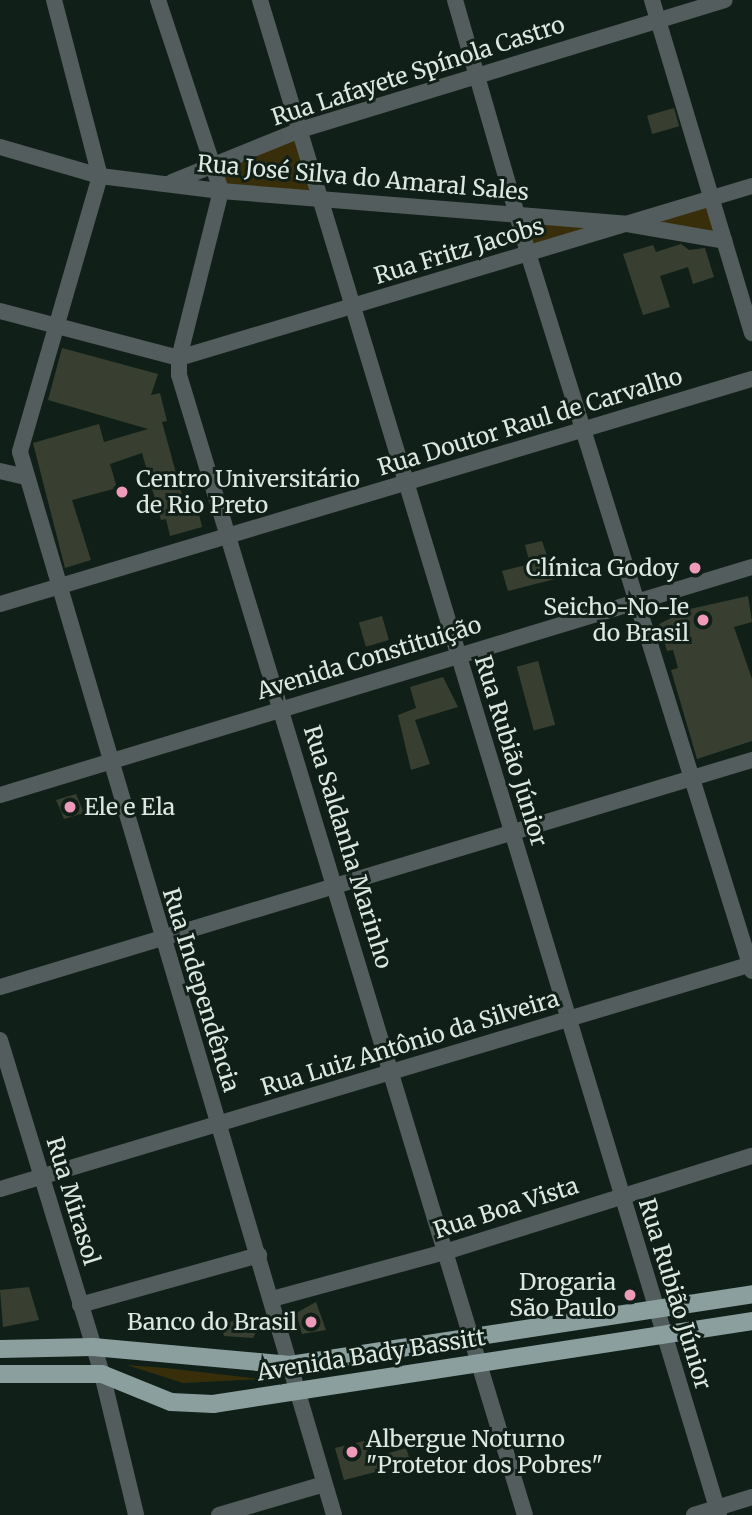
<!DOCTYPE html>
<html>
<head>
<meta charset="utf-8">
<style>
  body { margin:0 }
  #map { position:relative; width:752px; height:1515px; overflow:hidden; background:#102018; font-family:Merriweather,serif }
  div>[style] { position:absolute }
  .green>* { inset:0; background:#382f0a }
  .building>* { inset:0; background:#383f30; transform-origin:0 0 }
  .minor>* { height:16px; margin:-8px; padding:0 8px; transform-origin:8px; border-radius:8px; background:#535d5d }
  .major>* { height:18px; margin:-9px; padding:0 9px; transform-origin:9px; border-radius:9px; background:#8b9f9f }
  .dots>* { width:19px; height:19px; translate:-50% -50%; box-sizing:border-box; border:4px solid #102018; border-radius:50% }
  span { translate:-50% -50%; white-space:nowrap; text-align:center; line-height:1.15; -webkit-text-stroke:6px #102018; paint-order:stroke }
  .street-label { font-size:23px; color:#dee8e2 }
  .poi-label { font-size:23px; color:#dee8e2 }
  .left { translate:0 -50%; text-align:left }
  .right { translate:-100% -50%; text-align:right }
</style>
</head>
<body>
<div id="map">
  <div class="green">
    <div style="clip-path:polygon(298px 135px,312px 191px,227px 184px,222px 168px)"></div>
    <div style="clip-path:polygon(711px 202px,722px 238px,640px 224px)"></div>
    <div style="clip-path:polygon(525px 219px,613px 227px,533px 249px)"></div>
    <div style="clip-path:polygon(127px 1365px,166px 1368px,261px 1379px,183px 1383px)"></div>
  </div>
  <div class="building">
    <div style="left:674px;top:108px;width:19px;height:28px;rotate:74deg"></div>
    <div style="clip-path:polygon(681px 244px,689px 250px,705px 248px,714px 277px,693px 284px,688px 267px,660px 276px,670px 307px,643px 315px,623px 254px,653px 245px,656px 252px)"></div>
    <div style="clip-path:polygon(62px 348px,158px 374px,151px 395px,160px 393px,167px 421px,162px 422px,187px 513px,198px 510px,202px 527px,170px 536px,166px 519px,161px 520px,142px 453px,110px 464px,117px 488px,72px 500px,91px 560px,65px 568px,33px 443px,99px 424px,104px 442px,148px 429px,48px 400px)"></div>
    <div style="clip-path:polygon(542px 541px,555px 579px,508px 591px,502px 571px,530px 564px,525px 545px)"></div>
    <div style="clip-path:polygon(748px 596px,752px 622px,734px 627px,752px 679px,752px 741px,697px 759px,671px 670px,678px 668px,673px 650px,667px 651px,659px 624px,690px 609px)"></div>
    <div style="left:382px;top:616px;width:25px;height:24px;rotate:74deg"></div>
    <div style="left:538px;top:661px;width:66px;height:22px;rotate:75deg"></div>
    <div style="clip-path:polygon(443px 677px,458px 707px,415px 720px,430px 764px,411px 770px,398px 715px,416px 708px,410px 687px)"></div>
    <div style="clip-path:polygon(76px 794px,84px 813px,64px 819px,56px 800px)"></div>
    <div style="clip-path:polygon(29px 1287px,39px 1320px,3px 1327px,0 1290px)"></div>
    <div style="clip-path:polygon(316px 1302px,326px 1330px,302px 1334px,296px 1313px)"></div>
    <div style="clip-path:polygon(251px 1315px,256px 1332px,253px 1338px,224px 1336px,221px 1325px)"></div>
    <div style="clip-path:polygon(364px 1441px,369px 1459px,406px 1448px,411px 1463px,344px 1480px,335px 1448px)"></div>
  </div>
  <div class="minor">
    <div style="left:54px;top:0;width:182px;rotate:75.4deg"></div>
    <div style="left:158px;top:0;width:201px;rotate:71.7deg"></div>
    <div style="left:221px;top:191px;width:172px;rotate:104.1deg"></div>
    <div style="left:179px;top:358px;width:17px;rotate:90deg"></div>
    <div style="left:179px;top:375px;width:1191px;rotate:73.12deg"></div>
    <div style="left:260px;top:0;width:1583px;rotate:73.14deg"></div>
    <div style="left:455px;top:0;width:263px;rotate:73.9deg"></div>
    <div style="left:528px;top:253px;width:752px;rotate:72.67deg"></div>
    <div style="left:652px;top:0;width:348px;rotate:73.3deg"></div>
    <div style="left:0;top:147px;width:104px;rotate:16.2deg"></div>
    <div style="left:100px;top:176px;width:122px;rotate:7.1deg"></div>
    <div style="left:221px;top:191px;width:407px;rotate:4.6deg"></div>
    <div style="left:627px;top:224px;width:99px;rotate:9.8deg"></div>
    <div style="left:100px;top:176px;width:287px;rotate:106.2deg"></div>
    <div style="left:20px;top:452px;width:1108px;rotate:73.54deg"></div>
    <div style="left:172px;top:182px;width:138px;rotate:-22.1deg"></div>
    <div style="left:300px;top:130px;width:444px;rotate:-17deg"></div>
    <div style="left:0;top:311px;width:185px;rotate:14.7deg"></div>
    <div style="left:179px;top:358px;width:598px;rotate:-16.71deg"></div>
    <div style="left:0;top:471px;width:26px;rotate:13deg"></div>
    <div style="left:0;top:604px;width:785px;rotate:-16.66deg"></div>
    <div style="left:0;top:795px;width:786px;rotate:-16.87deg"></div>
    <div style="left:0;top:987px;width:786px;rotate:-16.8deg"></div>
    <div style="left:0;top:1040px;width:349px;rotate:73deg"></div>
    <div style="left:102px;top:1374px;width:145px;rotate:76.4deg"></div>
    <div style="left:0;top:1189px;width:785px;rotate:-16.66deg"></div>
    <div style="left:272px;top:1299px;width:179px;rotate:-15.2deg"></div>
    <div style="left:445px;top:1252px;width:322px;rotate:-17.4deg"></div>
    <div style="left:80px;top:1305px;width:186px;rotate:-15.6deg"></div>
    <div style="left:219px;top:1515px;width:109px;rotate:-16.4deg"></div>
    <div style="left:694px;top:1515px;width:61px;rotate:-17.2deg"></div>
  </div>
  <div class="major">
    <div style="left:0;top:1349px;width:93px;rotate:-1.2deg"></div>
    <div style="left:93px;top:1347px;width:198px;rotate:5.2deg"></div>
    <div style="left:290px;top:1365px;width:467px;rotate:-8.7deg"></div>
    <div style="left:0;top:1374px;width:102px"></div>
    <div style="left:102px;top:1374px;width:74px;rotate:22.1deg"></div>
    <div style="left:171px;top:1402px;width:42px;rotate:2.7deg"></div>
    <div style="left:213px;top:1404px;width:545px;rotate:-8.75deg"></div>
  </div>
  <div class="dots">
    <div style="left:122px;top:492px;background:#ef9ab8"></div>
    <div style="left:695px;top:568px;background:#ef9ab8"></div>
    <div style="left:703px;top:620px;background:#ef9ab8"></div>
    <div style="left:70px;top:807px;background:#ef9ab8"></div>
    <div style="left:630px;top:1295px;background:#ef9ab8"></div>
    <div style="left:311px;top:1322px;background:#ef9ab8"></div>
    <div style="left:352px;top:1452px;background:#ef9ab8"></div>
  </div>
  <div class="street-label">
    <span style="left:418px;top:71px;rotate:-18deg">Rua Lafayete Spínola Castro</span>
    <span style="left:363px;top:178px;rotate:5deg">Rua José Silva do Amaral Sales</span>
    <span style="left:459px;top:251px;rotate:-17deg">Rua Fritz Jacobs</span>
    <span style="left:530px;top:422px;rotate:-17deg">Rua Doutor Raul de Carvalho</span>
    <span style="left:369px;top:658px;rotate:-17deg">Avenida Constituição</span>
    <span style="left:511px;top:751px;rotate:73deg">Rua Rubião Júnior</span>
    <span style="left:348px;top:847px;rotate:73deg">Rua Saldanha Marinho</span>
    <span style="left:201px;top:990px;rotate:73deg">Rua Independência</span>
    <span style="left:410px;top:1043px;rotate:-17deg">Rua Luiz Antônio da Silveira</span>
    <span style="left:73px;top:1201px;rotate:73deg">Rua Mirasol</span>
    <span style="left:506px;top:1208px;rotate:-18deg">Rua Boa Vista</span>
    <span style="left:675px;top:1294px;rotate:73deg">Rua Rubião Júnior</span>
    <span style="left:371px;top:1355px;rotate:-9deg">Avenida Bady Bassitt</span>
  </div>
  <div class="poi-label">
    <span class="left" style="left:136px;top:492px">Centro Universitário<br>de Rio Preto</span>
    <span class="right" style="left:679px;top:568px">Clínica Godoy</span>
    <span class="right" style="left:689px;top:620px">Seicho-No-Ie<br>do Brasil</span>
    <span class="left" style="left:84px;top:807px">Ele e Ela</span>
    <span class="right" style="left:616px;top:1295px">Drogaria<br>São Paulo</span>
    <span class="right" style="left:297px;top:1322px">Banco do Brasil</span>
    <span class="left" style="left:366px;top:1452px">Albergue Noturno<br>"Protetor dos Pobres"</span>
  </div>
</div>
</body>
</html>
